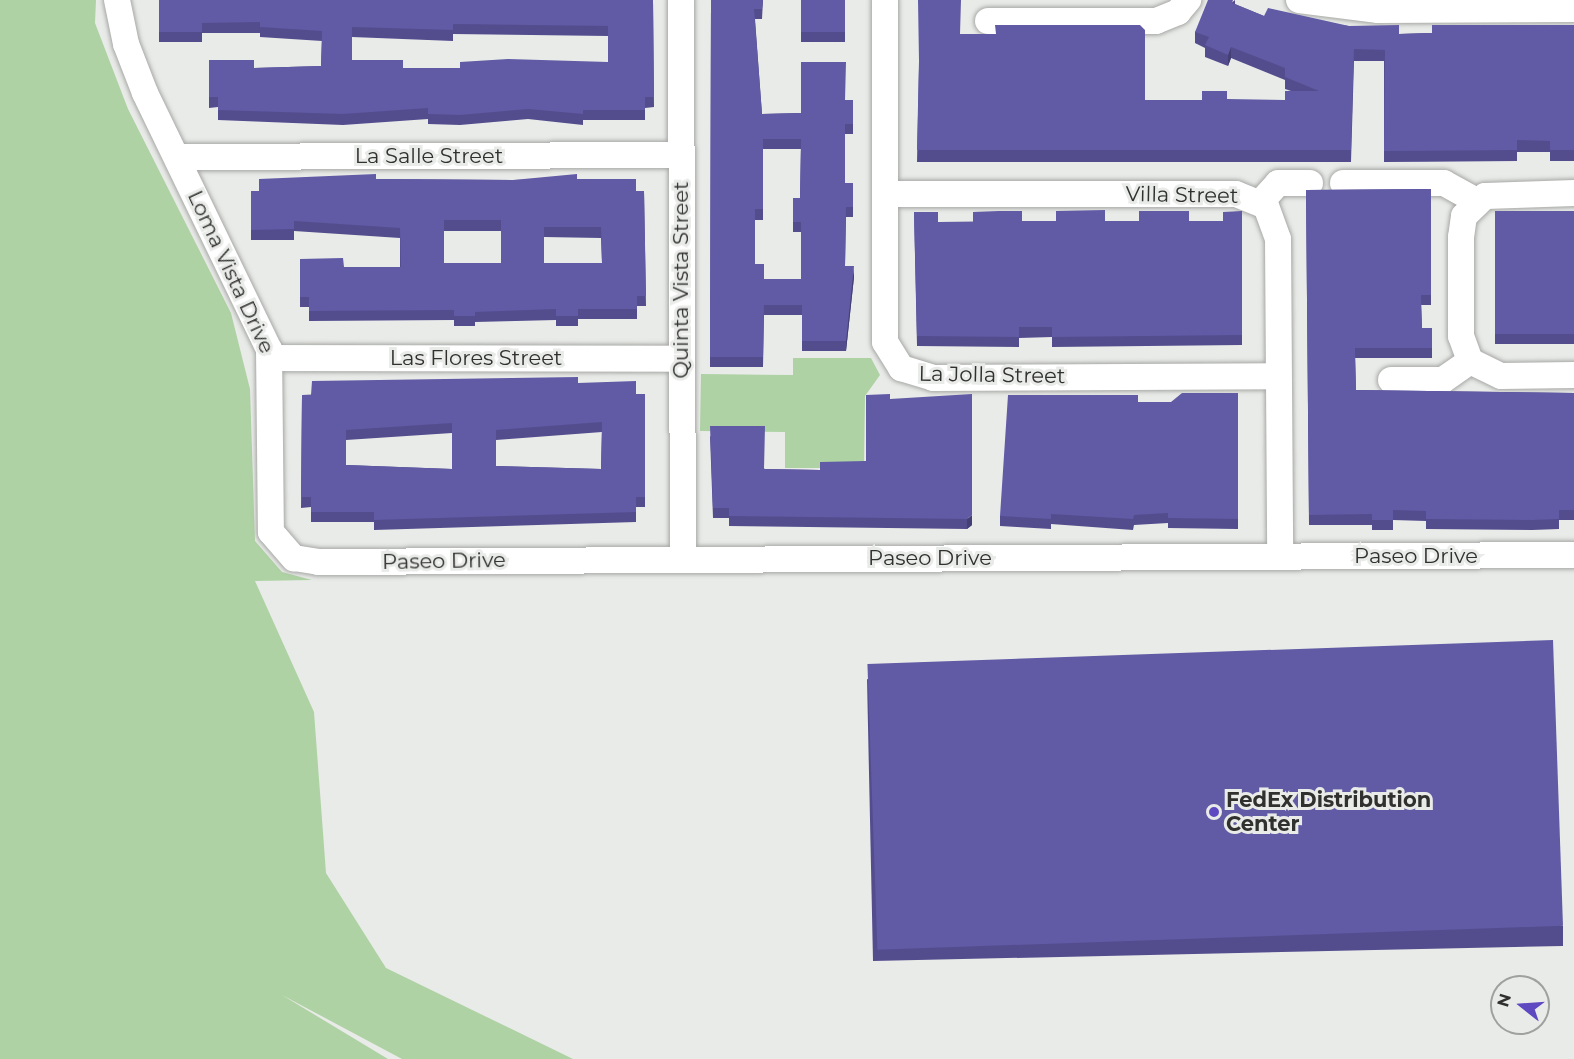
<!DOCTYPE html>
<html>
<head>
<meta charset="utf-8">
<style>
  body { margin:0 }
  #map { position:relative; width:1574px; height:1059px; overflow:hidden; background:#e9ebe8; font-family:Montserrat,sans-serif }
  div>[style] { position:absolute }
  .green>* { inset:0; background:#aed2a4 }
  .roads { filter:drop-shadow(0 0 2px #a6a8a5) drop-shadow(0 0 2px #a6a8a5) }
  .street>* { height:26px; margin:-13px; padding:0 13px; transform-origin:13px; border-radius:13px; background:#fff }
  .wall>* { inset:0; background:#534d8e; transform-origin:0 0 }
  .shaded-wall>* { inset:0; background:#443f74 }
  .building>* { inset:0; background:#615aa5; transform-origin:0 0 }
  .dots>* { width:16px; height:16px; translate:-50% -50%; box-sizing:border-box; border:3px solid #e9ebe8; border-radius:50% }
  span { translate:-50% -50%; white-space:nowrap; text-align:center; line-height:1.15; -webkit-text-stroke:6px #e9ebe8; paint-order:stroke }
  .street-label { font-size:21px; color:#30312f }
  .poi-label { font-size:21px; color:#30312f; font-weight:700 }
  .left { translate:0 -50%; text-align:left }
  .north { position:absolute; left:1490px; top:975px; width:60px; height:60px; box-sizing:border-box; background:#e9ebe8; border:2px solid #9fa19e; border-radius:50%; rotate:287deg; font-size:16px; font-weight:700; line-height:24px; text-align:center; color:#30312f }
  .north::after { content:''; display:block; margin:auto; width:21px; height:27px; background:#5e49c1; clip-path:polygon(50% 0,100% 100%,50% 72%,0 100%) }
</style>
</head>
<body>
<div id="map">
  <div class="green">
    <div style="clip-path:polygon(0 0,96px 0,95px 23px,128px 109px,231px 313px,250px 389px,255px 541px,282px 572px,312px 580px,255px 581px,314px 712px,326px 873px,386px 968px,573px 1059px,402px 1059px,282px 995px,388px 1059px,0 1059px)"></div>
    <div style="clip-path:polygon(793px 358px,871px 358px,880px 375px,865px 396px,864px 468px,785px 468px,785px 432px,700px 431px,701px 374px,793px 375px)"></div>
  </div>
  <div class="roads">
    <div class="street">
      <div style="left:117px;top:0;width:45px;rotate:78.4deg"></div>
      <div style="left:126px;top:44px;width:53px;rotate:68.8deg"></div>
      <div style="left:145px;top:93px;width:284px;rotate:64.2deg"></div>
      <div style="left:269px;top:349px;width:183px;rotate:89.4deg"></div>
      <div style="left:271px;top:532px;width:35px;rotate:49deg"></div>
      <div style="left:294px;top:558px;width:24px;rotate:9deg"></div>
      <div style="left:318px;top:562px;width:1256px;rotate:-0.32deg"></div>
      <div style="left:681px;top:0;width:560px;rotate:89.8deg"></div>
      <div style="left:885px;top:0;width:342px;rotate:90deg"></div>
      <div style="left:885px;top:342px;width:31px;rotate:58deg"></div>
      <div style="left:901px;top:368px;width:34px;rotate:17deg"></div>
      <div style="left:933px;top:378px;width:344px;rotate:-0.3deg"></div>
      <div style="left:1299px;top:0;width:80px;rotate:7.2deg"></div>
      <div style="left:1378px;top:10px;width:196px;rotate:-0.3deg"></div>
      <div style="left:988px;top:21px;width:168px"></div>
      <div style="left:1156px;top:21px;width:24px;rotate:-22deg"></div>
      <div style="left:1178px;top:12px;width:16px;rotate:-50deg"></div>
      <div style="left:177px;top:157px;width:504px;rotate:-0.23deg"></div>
      <div style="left:1343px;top:183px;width:101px"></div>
      <div style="left:1444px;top:183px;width:37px;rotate:29deg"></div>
      <div style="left:1574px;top:193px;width:89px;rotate:178.1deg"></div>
      <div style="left:1485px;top:196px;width:29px;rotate:136deg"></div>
      <div style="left:1464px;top:216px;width:21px;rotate:98deg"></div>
      <div style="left:1461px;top:237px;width:99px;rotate:90deg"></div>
      <div style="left:1461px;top:336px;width:27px;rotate:70deg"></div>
      <div style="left:1470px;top:361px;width:34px;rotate:26deg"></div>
      <div style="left:1501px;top:376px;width:73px;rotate:-0.8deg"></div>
      <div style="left:886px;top:194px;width:350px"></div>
      <div style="left:1236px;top:194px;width:32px;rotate:22deg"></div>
      <div style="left:1266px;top:206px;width:35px;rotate:70deg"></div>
      <div style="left:1278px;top:239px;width:317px;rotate:89.6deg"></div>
      <div style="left:1261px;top:202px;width:25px;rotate:-48deg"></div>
      <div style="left:1278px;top:183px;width:32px"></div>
      <div style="left:272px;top:358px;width:409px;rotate:0.1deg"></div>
      <div style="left:1391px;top:380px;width:52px"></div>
      <div style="left:1443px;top:380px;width:33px;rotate:-35deg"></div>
    </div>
  </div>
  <div class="wall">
    <div style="clip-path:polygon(evenodd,159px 0,653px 0,654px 107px,645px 108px,645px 120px,583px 120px,583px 125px,528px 119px,460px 125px,428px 124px,428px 119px,343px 125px,218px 120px,218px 107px,209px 108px,209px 60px,254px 68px,321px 66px,322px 41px,260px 37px,260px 33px,202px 33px,202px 42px,159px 42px,159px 0,453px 34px,608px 36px,608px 62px,460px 68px,403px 68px,352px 60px,352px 37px,453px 41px,453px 34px)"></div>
    <div style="clip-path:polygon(evenodd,711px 0,763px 0,762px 19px,755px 19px,762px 114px,801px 113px,845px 100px,853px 100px,853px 134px,845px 134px,845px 183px,853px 183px,853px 217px,846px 217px,845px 266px,854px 277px,846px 351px,802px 351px,802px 315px,764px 315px,763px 367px,710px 367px,711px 0,763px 149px,801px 149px,800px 198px,793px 198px,793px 232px,801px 232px,801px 279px,764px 279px,755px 264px,755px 220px,763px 220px,763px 149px)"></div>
    <div style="left:801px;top:0;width:44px;height:42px"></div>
    <div style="clip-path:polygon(1235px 0,1235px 4px,1264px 16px,1349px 26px,1399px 34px,1432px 33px,1574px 25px,1574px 161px,1550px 161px,1550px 152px,1517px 152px,1517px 161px,1384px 162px,1384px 61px,1354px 61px,1351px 162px,917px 162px,919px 67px,960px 34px,1145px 100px,1285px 100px,1291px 91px,1285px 89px,1285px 80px,1231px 58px,1228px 66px,1205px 57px,1205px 48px,1195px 43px,1195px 32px)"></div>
    <div style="clip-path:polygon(evenodd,376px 179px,513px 180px,577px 179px,636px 191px,644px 191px,646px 306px,637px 306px,637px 319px,578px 319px,578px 326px,556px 326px,556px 320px,475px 322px,475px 326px,454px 326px,454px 320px,309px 321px,309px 307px,300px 307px,300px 259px,344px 267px,400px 267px,400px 238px,294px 231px,294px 240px,251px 240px,251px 191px,259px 191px,376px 179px,444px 231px,501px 231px,501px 263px,444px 263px,444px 231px,376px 179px,544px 237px,601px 238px,602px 263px,544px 263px,544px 237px)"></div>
    <div style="clip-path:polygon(1431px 189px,1431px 305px,1421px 305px,1422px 328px,1432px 328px,1432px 358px,1355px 358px,1356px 390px,1574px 393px,1574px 520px,1559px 520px,1559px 529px,1532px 530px,1426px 529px,1426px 521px,1393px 520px,1393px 530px,1372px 530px,1372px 525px,1309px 525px,1306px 190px)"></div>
    <div style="clip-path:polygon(1242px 211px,1242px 345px,1052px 347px,1052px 337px,1019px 338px,1019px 347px,917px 346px,914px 212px,938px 222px,1022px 221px,1223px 221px)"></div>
    <div style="left:1495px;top:211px;width:79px;height:133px"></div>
    <div style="clip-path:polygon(evenodd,578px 383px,636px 394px,645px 394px,645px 507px,636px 507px,636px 522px,374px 530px,374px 522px,311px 522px,311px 507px,301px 508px,302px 395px,578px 383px,602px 432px,601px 469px,496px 466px,496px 440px,602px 432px,578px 383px,452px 433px,452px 469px,346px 465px,346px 440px,452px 433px)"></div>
    <div style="clip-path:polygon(1238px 393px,1238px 529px,1168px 528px,1168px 523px,1134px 525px,1133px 530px,1051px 524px,1051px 529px,1000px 526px,1000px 516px,1171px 402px)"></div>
    <div style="clip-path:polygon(890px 399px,972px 525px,967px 529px,729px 526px,729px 518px,713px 518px,710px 436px,765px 469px,820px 470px,866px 461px)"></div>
    <div style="clip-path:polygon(867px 679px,1563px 926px,1563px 946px,873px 961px)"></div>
  </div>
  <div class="shaded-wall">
    <div style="clip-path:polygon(1231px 47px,1231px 58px,1228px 66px,1228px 55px)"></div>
    <div style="clip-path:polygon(854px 266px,854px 277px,846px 351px,846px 341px)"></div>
    <div style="clip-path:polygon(972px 515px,972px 525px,967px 529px,967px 519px)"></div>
  </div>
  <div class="building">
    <div style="clip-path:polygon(evenodd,159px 0,653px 0,654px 97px,645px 97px,645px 110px,583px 110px,583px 114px,528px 109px,460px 115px,428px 114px,428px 108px,343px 114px,218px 110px,218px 97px,209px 97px,209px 60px,254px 60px,254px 68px,321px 66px,322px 31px,260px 27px,260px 22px,202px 23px,202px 32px,159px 32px,159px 0,453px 24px,608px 26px,608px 62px,508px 59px,460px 62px,460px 68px,403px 68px,403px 60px,352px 60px,352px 27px,453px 30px,453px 24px)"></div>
    <div style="clip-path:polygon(evenodd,711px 0,763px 0,762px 9px,754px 9px,762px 114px,801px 113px,801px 62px,846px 62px,845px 100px,853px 100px,853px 124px,845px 124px,845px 183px,853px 183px,853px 207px,846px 207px,845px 266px,854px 266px,846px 341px,802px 341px,802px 305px,764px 305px,763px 357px,710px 357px,711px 0,763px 139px,801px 139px,800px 198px,793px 198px,793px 222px,801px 222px,801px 279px,764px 279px,764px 264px,755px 264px,755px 209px,763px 209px,763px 139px)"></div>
    <div style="left:801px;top:0;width:44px;height:32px"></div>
    <div style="clip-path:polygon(918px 0,961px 0,960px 34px,996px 34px,995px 25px,1140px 25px,1145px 30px,1145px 100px,1202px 100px,1202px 91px,1227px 91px,1227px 99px,1285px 100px,1285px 91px,1319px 91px,1285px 77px,1285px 68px,1231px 47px,1228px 55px,1205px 45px,1209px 37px,1195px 32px,1208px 0,1233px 0,1232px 3px,1264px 16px,1268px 8px,1349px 26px,1399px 25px,1399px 34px,1432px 33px,1432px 25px,1574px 25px,1574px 150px,1550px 150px,1550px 141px,1517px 140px,1517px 150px,1384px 151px,1385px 50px,1354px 49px,1351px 150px,917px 150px,919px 61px)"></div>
    <div style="clip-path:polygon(evenodd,376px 174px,376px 179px,513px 180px,577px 174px,577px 179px,636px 179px,636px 191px,644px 191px,646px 296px,637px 296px,637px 309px,578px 309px,578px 316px,556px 316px,556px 309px,475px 312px,475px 316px,454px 316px,454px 310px,309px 311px,309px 297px,300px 297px,300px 259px,343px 258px,344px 267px,401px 267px,400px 228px,294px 221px,294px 229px,251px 230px,251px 191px,259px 191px,259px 179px,376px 174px,444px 220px,501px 220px,501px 263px,444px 263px,444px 220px,376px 174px,544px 227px,601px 227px,602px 263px,544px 263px,544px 227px)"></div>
    <div style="clip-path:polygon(1431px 189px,1431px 295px,1421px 295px,1422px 328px,1432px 328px,1432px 348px,1355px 348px,1356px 390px,1574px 393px,1574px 510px,1559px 510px,1559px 519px,1532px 520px,1426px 519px,1426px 511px,1393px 510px,1393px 520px,1372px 520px,1372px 514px,1309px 515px,1306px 190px)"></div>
    <div style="clip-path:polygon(1105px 210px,1105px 221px,1139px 221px,1139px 211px,1189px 211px,1189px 221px,1223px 221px,1223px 212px,1242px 211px,1242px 335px,1052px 337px,1052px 327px,1019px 327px,1019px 337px,917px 336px,914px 212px,938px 212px,938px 222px,973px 222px,973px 212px,999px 211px,1022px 211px,1022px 221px,1056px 221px,1056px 211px)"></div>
    <div style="left:1495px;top:211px;width:79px;height:123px"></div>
    <div style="clip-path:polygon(evenodd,578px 377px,578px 383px,636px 381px,636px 394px,645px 394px,645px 497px,636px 497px,636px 512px,374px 520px,374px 512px,311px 512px,311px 497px,301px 497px,302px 395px,311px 395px,312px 381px,578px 377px,602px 422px,601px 469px,496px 466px,496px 430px,602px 422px,578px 377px,452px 423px,452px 469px,346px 465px,346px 430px,452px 423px)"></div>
    <div style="clip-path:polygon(1182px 393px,1238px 393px,1238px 519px,1168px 518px,1168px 513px,1134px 515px,1133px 519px,1051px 514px,1051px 519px,1000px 516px,1008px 395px,1138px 395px,1138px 402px,1171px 402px)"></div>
    <div style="clip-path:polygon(890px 394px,890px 399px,972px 394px,972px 515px,967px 519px,729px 516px,729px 508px,713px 508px,710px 426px,765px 426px,764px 469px,820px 470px,820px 462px,866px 461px,866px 395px)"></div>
    <div style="left:1553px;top:640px;width:286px;height:686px;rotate:88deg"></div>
  </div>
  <div class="dots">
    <div style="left:1214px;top:812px;background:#5e49c1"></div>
  </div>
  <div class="street-label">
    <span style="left:429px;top:156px">La Salle Street</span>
    <span style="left:1182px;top:195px;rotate:1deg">Villa Street</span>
    <span style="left:231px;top:272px;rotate:65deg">Loma Vista Drive</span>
    <span style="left:681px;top:280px;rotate:-90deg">Quinta Vista Street</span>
    <span style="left:476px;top:358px">Las Flores Street</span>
    <span style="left:992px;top:375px;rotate:1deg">La Jolla Street</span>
    <span style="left:1416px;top:556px">Paseo Drive</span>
    <span style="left:930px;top:558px">Paseo Drive</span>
    <span style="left:444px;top:561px;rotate:-1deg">Paseo Drive</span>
  </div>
  <div class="poi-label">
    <span class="left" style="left:1226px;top:812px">FedEx Distribution<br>Center</span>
  </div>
  <div class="north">N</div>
</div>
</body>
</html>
